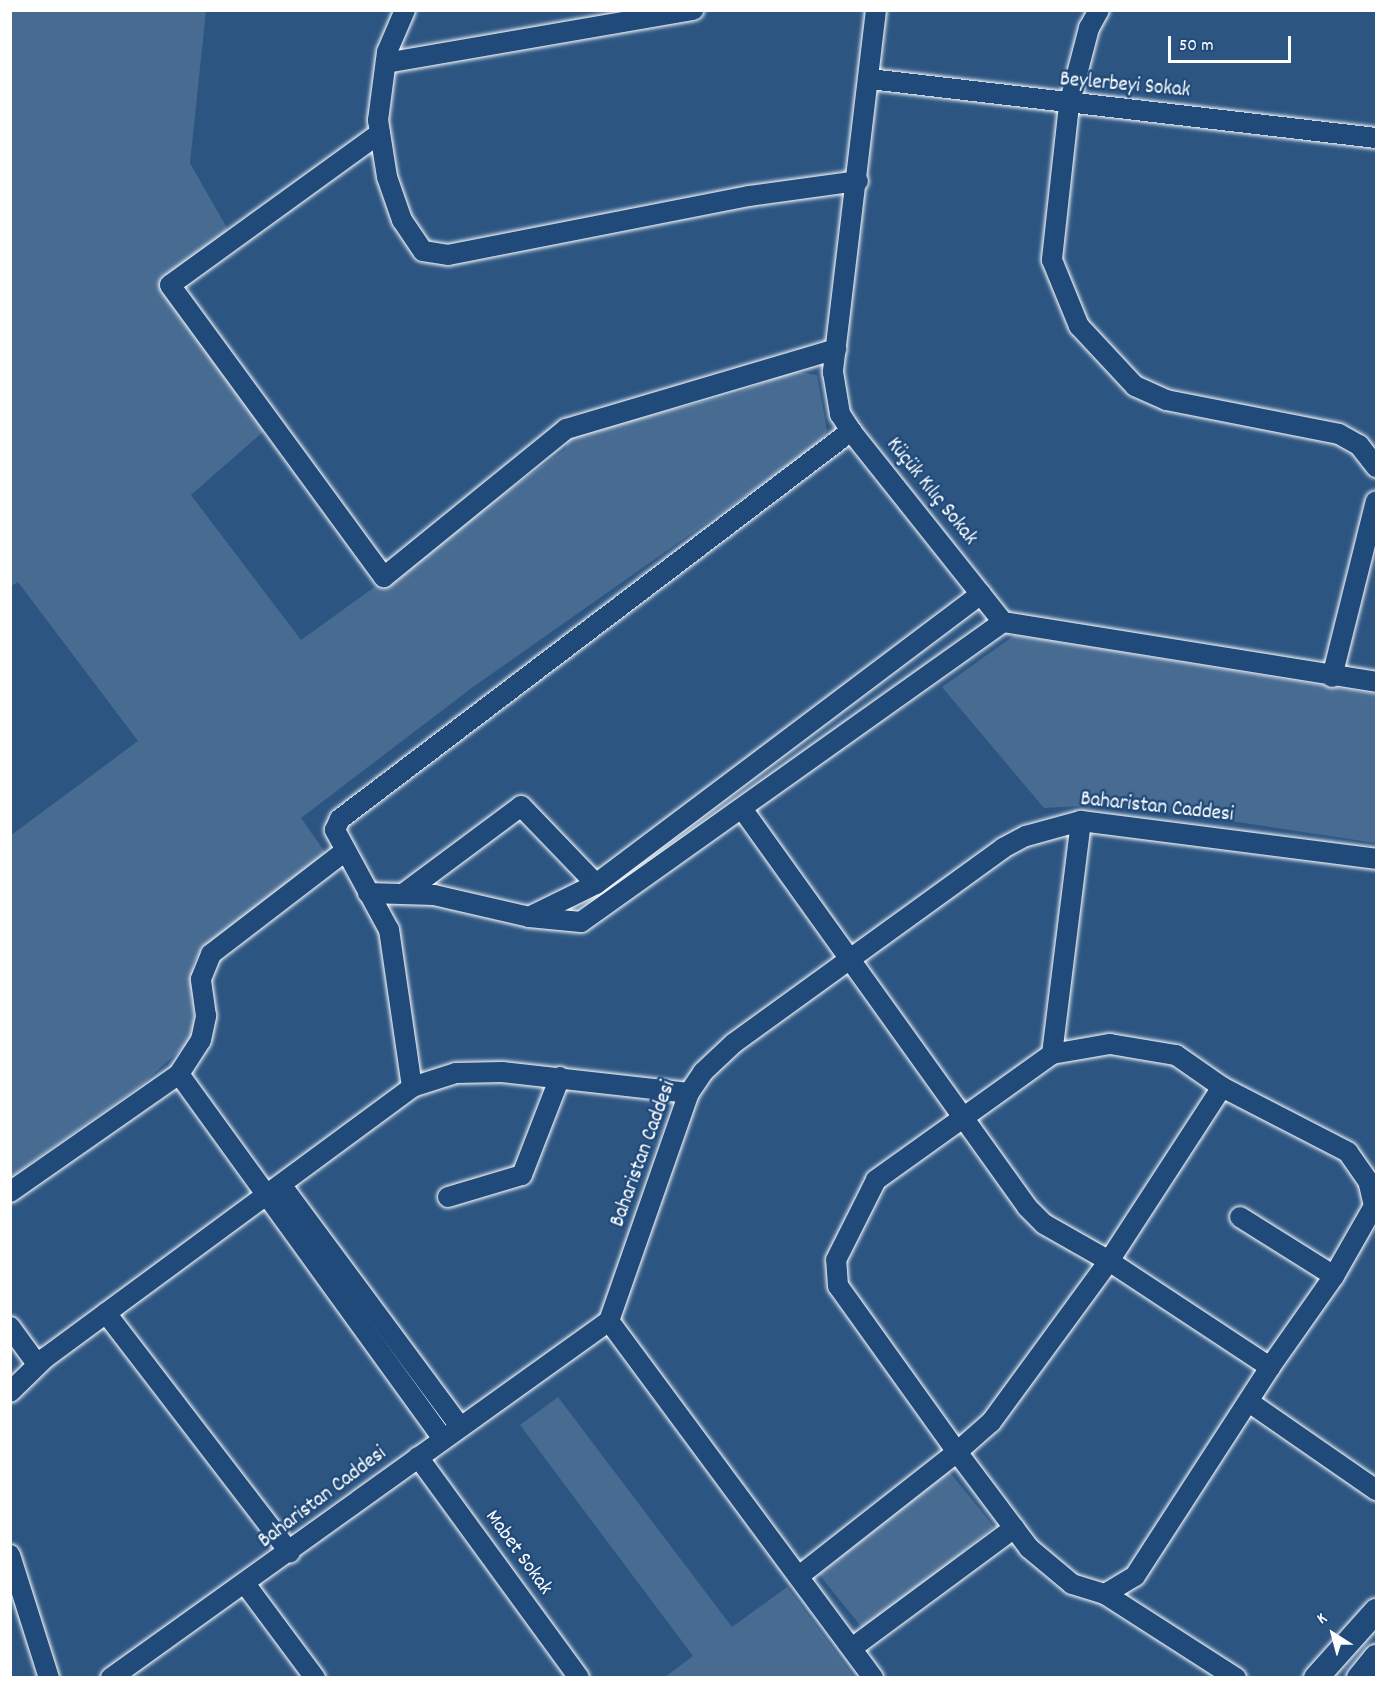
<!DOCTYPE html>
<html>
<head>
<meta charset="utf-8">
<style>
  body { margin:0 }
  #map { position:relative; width:1387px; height:1688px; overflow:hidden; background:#2c5582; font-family:Dekko,sans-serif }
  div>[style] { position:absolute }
  .green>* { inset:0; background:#486b92; transform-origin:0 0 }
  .roads { filter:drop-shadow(0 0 2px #fff) drop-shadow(0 0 2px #fff) }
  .minor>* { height:20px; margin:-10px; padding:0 10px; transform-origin:10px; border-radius:10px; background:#1f4a7a }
  .major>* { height:24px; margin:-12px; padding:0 12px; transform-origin:12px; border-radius:12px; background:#1f4a7a }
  span { translate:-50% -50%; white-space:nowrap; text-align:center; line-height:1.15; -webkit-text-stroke:5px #1f4a7a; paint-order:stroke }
  .street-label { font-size:21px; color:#fff }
  .frame { position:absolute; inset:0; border:12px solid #fff; pointer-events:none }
  .north { position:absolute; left:1303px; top:1604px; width:60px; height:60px; -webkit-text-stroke:4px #1f4a7a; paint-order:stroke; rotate:324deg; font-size:16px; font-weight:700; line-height:24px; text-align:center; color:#fff }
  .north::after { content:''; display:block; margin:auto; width:21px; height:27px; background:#fff; clip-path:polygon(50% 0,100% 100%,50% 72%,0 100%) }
  .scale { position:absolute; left:1168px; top:36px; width:123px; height:27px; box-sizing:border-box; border:3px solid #fff; border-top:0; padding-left:8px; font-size:18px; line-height:21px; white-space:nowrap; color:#fff; -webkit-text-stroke:4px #1f4a7a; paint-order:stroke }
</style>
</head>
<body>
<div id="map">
  <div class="green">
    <div style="clip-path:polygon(11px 11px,206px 11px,190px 163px,236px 244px,173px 289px,264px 431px,191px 495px,301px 640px,566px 449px,567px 436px,738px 393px,793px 371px,817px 375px,827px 431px,820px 443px,473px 687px,301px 818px,327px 855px,202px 948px,193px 964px,194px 1029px,186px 1045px,141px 1085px,11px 1177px,10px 836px,138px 741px,18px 582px,11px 586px)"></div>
    <div style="clip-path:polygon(1015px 635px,1376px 694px,1376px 843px,1118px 804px,1044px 808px,942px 687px)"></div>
    <div style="clip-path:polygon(558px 1397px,732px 1627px,787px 1587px,854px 1677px,665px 1677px,693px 1656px,520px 1425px)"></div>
    <div style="left:948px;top:1470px;width:73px;height:166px;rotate:51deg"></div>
  </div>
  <div class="roads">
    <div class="minor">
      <div style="left:405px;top:10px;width:46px;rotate:113.2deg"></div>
      <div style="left:387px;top:52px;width:69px;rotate:97.5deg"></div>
      <div style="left:378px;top:120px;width:58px;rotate:81deg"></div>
      <div style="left:387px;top:177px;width:46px;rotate:70.8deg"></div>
      <div style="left:402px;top:220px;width:37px;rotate:56deg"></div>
      <div style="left:423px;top:251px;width:25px;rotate:9deg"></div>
      <div style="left:448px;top:255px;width:307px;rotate:-11.1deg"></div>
      <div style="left:749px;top:196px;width:110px;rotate:-7.8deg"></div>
      <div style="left:876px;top:10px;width:365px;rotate:96.8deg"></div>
      <div style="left:833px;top:372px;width:43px;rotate:80.5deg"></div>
      <div style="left:840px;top:414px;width:20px;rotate:57deg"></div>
      <div style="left:851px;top:431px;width:244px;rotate:51.5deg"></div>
      <div style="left:1003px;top:622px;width:378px;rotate:9.1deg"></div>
      <div style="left:1099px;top:10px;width:21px;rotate:119deg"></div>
      <div style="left:1089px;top:28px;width:80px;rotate:104.6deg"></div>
      <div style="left:1069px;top:105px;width:156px;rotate:96.3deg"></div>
      <div style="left:1052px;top:260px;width:71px;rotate:67.8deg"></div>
      <div style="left:1079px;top:326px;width:82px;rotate:47deg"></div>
      <div style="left:1135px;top:386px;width:34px;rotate:24deg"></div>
      <div style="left:1166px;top:400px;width:176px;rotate:11.1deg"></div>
      <div style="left:1339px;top:434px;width:23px;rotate:29deg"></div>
      <div style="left:1359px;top:445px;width:28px;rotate:52deg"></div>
      <div style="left:386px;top:63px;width:312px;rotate:-9.8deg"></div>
      <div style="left:870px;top:79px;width:509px;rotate:6.65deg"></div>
      <div style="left:380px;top:133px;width:259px;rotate:144.1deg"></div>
      <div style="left:170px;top:285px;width:362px;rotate:53.8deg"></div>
      <div style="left:384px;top:577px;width:235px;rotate:-39.1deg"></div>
      <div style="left:566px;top:429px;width:282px;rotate:-16.5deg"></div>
      <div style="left:1332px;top:677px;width:181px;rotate:-76deg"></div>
      <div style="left:743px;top:810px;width:488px;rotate:54.4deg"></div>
      <div style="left:1027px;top:1207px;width:24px;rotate:45deg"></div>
      <div style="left:1044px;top:1224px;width:75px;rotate:29.6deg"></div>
      <div style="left:1109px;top:1261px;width:193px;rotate:33.4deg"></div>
      <div style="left:1270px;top:1367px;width:111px;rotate:-54.9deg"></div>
      <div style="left:1334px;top:1276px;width:81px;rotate:-60.3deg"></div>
      <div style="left:1374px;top:1206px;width:26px;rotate:-103deg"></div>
      <div style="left:1368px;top:1181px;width:35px;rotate:-125deg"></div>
      <div style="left:1348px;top:1152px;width:142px;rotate:-152.7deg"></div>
      <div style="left:1222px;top:1087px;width:207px;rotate:123deg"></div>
      <div style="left:1109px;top:1261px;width:200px;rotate:126.2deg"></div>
      <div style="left:991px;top:1422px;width:45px;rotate:138.6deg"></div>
      <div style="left:957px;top:1452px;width:120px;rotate:53.1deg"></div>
      <div style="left:1029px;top:1548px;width:56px;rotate:39.9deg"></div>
      <div style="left:1072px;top:1584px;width:34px;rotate:17deg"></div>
      <div style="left:1105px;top:1594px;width:35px;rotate:-31deg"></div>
      <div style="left:1135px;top:1576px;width:249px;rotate:-57.1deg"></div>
      <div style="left:368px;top:893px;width:66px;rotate:1.7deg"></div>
      <div style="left:434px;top:895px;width:98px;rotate:13deg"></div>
      <div style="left:529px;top:917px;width:52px;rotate:5.5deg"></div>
      <div style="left:581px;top:922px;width:518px;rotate:-35.41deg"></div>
      <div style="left:403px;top:894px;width:147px;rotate:-36.7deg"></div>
      <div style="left:521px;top:806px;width:108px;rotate:46.1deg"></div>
      <div style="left:529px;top:917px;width:75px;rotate:-26.2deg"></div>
      <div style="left:596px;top:884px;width:482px;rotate:-37deg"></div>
      <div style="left:1052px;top:1054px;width:235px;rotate:-82.9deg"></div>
      <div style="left:179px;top:1074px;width:450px;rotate:54.1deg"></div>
      <div style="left:412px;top:1087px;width:46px;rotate:-17.7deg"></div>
      <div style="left:456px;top:1073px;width:46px;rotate:-1.2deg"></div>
      <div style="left:502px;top:1072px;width:188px;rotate:6.4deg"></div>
      <div style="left:282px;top:1186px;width:297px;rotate:53.5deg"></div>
      <div style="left:10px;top:1192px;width:206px;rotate:-34.9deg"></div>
      <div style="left:179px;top:1074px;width:40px;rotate:-57.1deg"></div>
      <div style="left:201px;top:1040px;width:25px;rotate:-78deg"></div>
      <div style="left:206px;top:1016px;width:37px;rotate:-98deg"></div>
      <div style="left:201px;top:979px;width:27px;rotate:-68deg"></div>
      <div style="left:211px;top:954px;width:169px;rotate:-37.5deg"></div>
      <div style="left:448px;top:1197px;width:77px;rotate:-16.6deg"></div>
      <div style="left:522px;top:1175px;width:105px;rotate:-68.8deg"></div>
      <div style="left:1240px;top:1217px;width:111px;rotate:32.1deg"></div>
      <div style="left:106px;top:1313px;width:302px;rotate:52.5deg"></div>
      <div style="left:609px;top:1321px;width:444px;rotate:53.5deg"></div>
      <div style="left:10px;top:1327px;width:46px;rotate:53.9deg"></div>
      <div style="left:10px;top:1392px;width:49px;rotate:-44.2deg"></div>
      <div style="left:45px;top:1358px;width:456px;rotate:-36.4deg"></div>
      <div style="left:412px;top:1087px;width:159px;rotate:-98.3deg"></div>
      <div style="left:389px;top:930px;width:114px;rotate:-118.4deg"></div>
      <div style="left:335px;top:830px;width:12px;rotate:-66deg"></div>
      <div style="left:340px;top:819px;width:642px;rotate:-37.21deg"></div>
      <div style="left:1249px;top:1402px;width:155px;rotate:34.7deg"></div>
      <div style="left:418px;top:1457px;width:273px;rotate:53.9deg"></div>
      <div style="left:10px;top:1555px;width:129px;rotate:72.4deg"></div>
      <div style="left:799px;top:1576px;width:201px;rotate:-38.1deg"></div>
      <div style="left:957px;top:1452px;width:204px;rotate:-125.6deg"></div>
      <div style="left:838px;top:1286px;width:26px;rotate:-94deg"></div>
      <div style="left:836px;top:1260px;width:89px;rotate:-63.4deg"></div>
      <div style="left:876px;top:1180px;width:216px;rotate:-35.6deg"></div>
      <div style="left:1052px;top:1054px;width:59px;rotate:-9.8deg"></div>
      <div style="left:1110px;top:1044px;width:67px;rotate:9.5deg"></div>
      <div style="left:1176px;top:1055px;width:56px;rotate:34.8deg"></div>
      <div style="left:246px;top:1585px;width:116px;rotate:53.4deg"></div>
      <div style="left:1105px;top:1594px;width:156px;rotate:32.7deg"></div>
      <div style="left:852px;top:1648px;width:202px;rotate:-36.5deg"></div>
      <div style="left:111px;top:1678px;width:613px;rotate:-35.64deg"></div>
      <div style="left:609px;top:1321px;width:242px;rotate:-70.7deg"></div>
      <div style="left:689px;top:1093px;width:25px;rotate:-56deg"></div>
      <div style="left:703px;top:1072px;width:42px;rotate:-43.1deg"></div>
      <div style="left:734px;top:1043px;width:332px;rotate:-35.9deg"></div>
      <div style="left:1003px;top:848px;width:26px;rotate:-28deg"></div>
      <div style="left:1026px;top:836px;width:57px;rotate:-15.3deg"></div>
      <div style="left:1081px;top:821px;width:297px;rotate:7.3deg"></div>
    </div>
    <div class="major">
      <div style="left:1316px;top:1678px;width:90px;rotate:-48.2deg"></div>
      <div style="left:1359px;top:1678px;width:27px;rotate:-51deg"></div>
    </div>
  </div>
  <div class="street-label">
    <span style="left:1125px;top:86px;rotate:5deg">Beylerbeyi Sokak</span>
    <span style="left:931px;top:492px;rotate:51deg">Küçük Kılıç Sokak</span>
    <span style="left:1157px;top:808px;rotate:6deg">Baharistan Caddesi</span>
    <span style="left:644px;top:1154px;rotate:-70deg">Baharistan Caddesi</span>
    <span style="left:323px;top:1498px;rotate:-37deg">Baharistan Caddesi</span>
    <span style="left:518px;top:1553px;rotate:54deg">Mabet Sokak</span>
  </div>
  <div class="frame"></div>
  <div class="north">K</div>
  <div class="scale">50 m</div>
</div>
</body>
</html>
